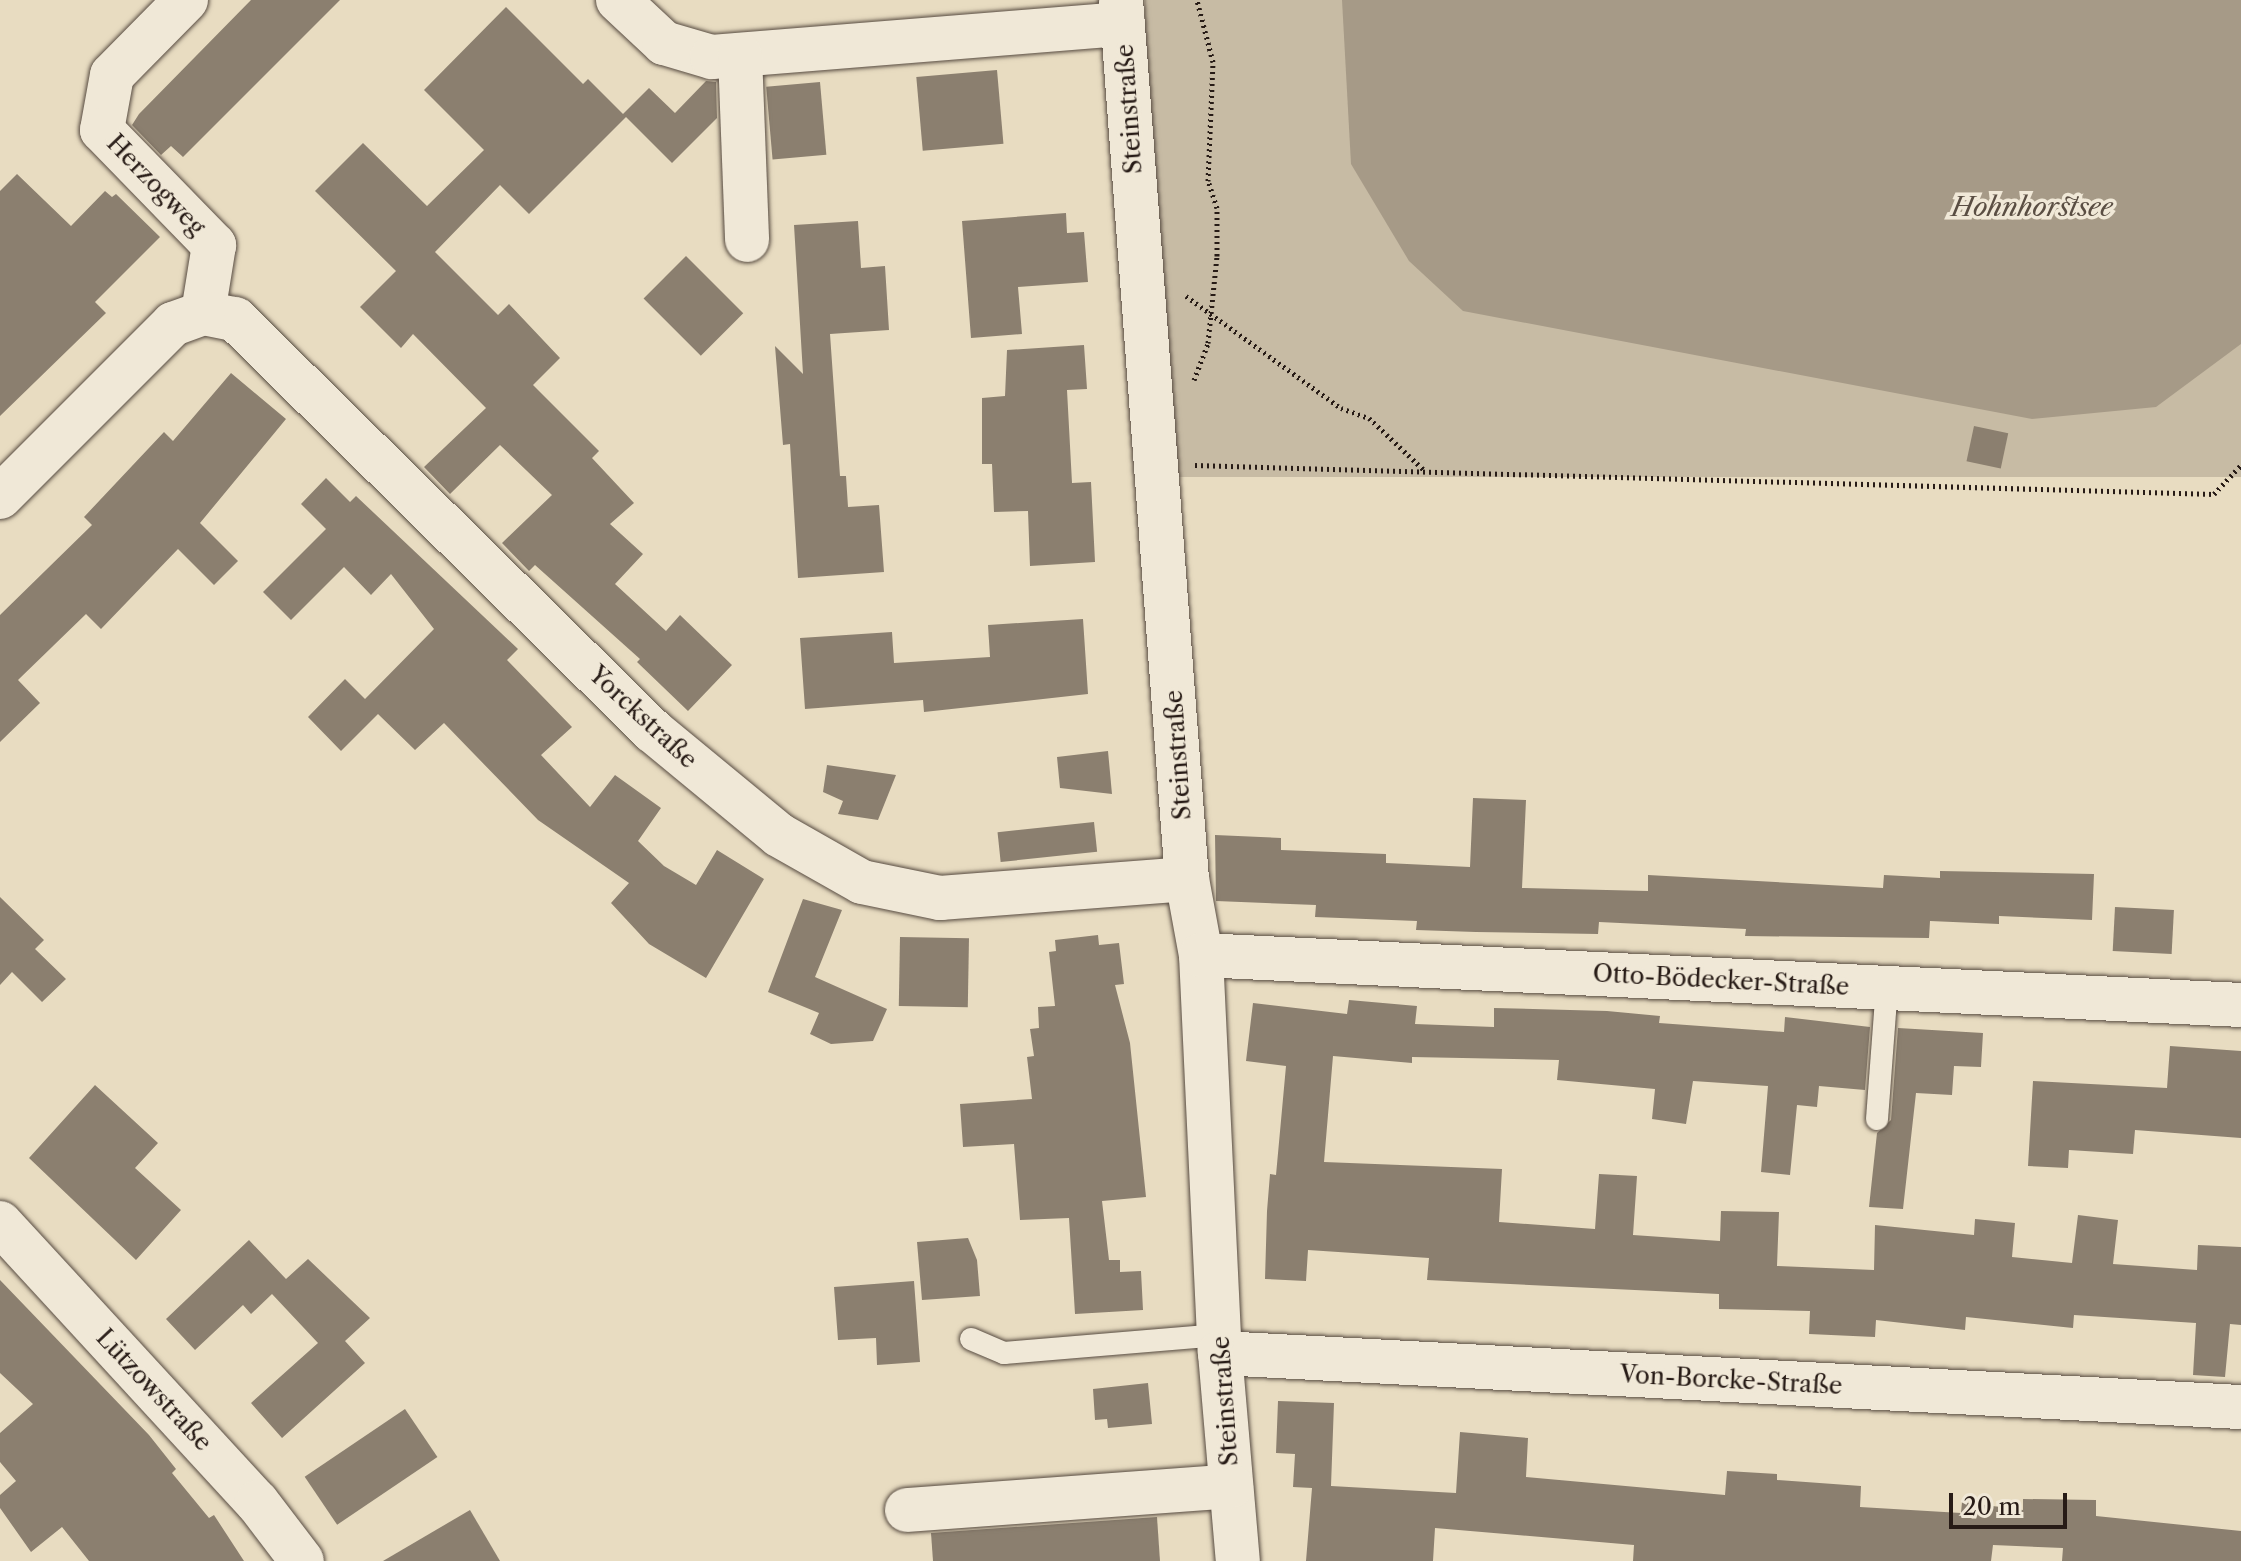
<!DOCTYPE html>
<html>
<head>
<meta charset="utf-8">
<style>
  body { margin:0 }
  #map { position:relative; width:2241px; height:1561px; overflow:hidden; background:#e8dcc1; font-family:"Libre Caslon Text",serif }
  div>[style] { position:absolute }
  .green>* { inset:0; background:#c7bba4; transform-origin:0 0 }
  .water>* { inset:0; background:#a69a87 }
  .building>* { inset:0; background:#8b7f6f; transform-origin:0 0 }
  .path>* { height:5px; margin-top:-2.5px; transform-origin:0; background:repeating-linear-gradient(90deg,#271b16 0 2px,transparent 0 6px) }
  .roads { filter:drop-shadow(0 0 2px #574b41) drop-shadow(0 0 2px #574b41) }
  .service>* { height:22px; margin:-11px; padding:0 11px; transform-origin:11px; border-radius:11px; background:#f0e8d7 }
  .minor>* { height:44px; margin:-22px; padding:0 22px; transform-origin:22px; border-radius:22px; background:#f0e8d7 }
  span { translate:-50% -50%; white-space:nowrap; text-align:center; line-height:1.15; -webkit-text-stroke:7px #f0e8d7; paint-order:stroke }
  .street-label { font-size:24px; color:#271b16 }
  .water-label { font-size:26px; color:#5a4e43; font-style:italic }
  .scale { position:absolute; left:1949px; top:1493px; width:118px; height:36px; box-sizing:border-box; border:4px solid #271b16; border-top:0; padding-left:10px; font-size:24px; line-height:28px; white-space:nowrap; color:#271b16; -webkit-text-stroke:6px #f0e8d7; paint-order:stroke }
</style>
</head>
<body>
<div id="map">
  <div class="green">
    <div style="left:1145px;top:0;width:1096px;height:477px"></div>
  </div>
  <div class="water">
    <div style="clip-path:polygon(1342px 0,2241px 0,2241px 344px,2156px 407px,2032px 419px,1463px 311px,1409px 261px,1351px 164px)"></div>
  </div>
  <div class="building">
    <div style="clip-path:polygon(251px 0,340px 0,183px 157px,171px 146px,161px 155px,132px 125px,139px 114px)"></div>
    <div style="clip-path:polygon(506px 7px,583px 84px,588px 79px,623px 114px,649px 88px,675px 113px,706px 81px,716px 82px,717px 118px,672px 163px,626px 117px,529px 214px,500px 185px,435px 252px,498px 315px,509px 304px,560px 358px,533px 385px,599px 451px,592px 458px,634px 503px,610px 524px,643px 554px,615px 584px,666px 631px,680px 615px,732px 665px,688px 711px,637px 662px,640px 659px,535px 565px,529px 571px,502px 543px,552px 495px,500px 445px,450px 494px,424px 467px,486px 408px,413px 334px,401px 348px,360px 307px,396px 271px,315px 191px,363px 143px,427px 206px,484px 150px,424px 90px)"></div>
    <div style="left:997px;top:70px;width:74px;height:81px;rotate:85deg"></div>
    <div style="left:820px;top:82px;width:73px;height:54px;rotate:85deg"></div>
    <div style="clip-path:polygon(17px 174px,71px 226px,105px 191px,112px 197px,116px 194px,160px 237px,95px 302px,106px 313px,0 416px,0 191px)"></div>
    <div style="clip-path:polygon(1066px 213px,1067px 233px,1084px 232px,1088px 282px,1018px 287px,1022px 334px,971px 338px,962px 221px)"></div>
    <div style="clip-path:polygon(858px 221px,861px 268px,885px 266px,889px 330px,830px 334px,840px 476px,846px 476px,848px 507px,879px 505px,884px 572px,798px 578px,790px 444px,783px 445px,775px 346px,803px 374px,794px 225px)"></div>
    <div style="left:686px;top:256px;width:81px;height:60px;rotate:45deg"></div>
    <div style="clip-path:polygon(1084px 345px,1087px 389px,1067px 390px,1072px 483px,1091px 482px,1095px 562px,1030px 566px,1028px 511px,994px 512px,992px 464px,982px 464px,982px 398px,1005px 396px,1007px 350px)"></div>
    <div style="clip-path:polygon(231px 373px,286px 419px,200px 523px,238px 561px,214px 585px,178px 549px,101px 629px,86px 614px,18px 680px,40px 703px,0 742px,0 615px,92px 525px,84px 517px,164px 432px,173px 441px)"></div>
    <div style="left:1974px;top:426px;width:35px;height:36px;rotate:12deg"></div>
    <div style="clip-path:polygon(326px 478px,350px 502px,356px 496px,518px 649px,507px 660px,572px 727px,541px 755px,590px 807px,615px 775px,661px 808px,638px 841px,664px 866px,696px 885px,717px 850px,764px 879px,706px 978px,649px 944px,611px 903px,629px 883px,538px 820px,444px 723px,415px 750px,378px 714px,341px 751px,308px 717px,345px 679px,365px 699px,434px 629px,391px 574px,371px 595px,344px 567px,291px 620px,263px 592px,326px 529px,301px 504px)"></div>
    <div style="clip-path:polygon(1083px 619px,1088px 694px,924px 712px,923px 700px,805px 709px,800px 638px,892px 632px,894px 663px,990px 657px,988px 625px)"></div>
    <div style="clip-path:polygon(1108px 751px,1112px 794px,1060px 788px,1057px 757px)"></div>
    <div style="clip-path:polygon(827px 765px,896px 775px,878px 820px,838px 814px,843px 801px,823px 792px)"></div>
    <div style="clip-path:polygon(1473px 798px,1526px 800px,1522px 888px,1648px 891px,1648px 875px,1883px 888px,1884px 875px,1940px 878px,1940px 871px,2094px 874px,2092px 920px,1999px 916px,1999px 924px,1930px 921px,1929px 938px,1745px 936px,1746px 929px,1599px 922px,1598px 934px,1476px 932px,1416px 930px,1417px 921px,1315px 917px,1316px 905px,1216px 901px,1215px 835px,1281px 838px,1281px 850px,1386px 854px,1386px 863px,1470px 867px)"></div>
    <div style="left:1094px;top:822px;width:30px;height:97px;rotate:84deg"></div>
    <div style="clip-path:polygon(0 897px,44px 940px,35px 949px,66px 979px,42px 1002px,12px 972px,0 985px)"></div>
    <div style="clip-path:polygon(803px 899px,842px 910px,815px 977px,887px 1009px,873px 1041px,831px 1044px,810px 1034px,819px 1013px,768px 992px)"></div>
    <div style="left:2115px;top:907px;width:59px;height:44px;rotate:3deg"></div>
    <div style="clip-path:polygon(1098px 935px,1099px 945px,1119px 943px,1124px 984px,1115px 985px,1130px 1043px,1146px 1197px,1102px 1201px,1109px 1260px,1120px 1260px,1120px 1272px,1141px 1271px,1143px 1310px,1075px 1314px,1069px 1218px,1020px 1220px,1014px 1144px,963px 1147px,960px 1104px,1032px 1099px,1027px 1057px,1034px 1056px,1030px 1029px,1039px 1028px,1038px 1007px,1055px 1006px,1049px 952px,1056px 951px,1055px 940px)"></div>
    <div style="left:900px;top:937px;width:69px;height:69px;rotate:1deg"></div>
    <div style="clip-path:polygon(1349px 1000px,1417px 1006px,1415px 1024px,1494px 1027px,1494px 1008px,1607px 1011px,1660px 1016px,1659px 1023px,1784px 1032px,1785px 1017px,1870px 1027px,1865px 1090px,1819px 1086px,1817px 1107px,1797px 1105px,1790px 1175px,1761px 1172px,1768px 1086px,1693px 1081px,1686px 1124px,1652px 1119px,1655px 1089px,1557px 1080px,1559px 1060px,1412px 1057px,1412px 1063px,1333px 1056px,1324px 1162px,1502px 1169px,1499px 1222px,1595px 1229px,1599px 1174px,1637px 1176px,1633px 1235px,1720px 1241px,1721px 1211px,1779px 1212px,1777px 1266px,1874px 1270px,1875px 1225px,1974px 1235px,1975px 1219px,2015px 1223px,2012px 1257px,2072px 1263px,2078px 1215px,2118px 1220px,2113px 1264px,2197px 1270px,2198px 1245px,2241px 1247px,2241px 1325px,2230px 1324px,2225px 1377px,2193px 1375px,2196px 1323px,2074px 1315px,2073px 1328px,1966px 1317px,1965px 1330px,1876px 1320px,1875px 1337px,1809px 1334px,1810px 1311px,1719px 1309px,1719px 1294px,1427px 1280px,1429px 1258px,1308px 1250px,1306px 1281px,1265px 1279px,1267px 1211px,1270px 1174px,1276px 1175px,1286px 1066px,1246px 1061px,1253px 1003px,1347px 1014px)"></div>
    <div style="clip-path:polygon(1898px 1028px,1983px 1033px,1981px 1067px,1954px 1066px,1952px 1095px,1916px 1093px,1903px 1209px,1869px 1207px,1877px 1133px,1891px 1120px)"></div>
    <div style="clip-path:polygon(2170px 1046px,2241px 1051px,2241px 1138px,2135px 1130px,2133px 1154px,2069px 1150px,2068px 1168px,2028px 1166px,2033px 1081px,2167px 1088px)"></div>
    <div style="clip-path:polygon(95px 1085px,158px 1143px,135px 1168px,181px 1210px,136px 1260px,29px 1158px)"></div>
    <div style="clip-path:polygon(968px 1238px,977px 1260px,980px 1296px,922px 1300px,917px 1242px)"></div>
    <div style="clip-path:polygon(249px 1240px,286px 1279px,308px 1259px,370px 1318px,345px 1341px,365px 1363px,282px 1438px,251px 1403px,318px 1343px,272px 1294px,251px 1314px,243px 1305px,195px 1350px,166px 1319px)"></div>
    <div style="clip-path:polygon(0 1280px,149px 1435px,176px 1469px,172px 1473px,209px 1518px,214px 1515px,244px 1561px,89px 1561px,62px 1527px,31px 1552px,0 1508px,0 1495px,16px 1481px,0 1462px,0 1433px,33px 1404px,0 1373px)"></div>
    <div style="clip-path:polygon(914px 1281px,920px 1362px,877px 1365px,876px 1338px,838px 1340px,834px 1287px)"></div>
    <div style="clip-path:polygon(1148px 1383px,1152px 1424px,1108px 1428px,1107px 1419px,1095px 1420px,1093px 1389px)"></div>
    <div style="clip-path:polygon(1278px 1401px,1334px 1403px,1331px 1486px,1456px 1493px,1460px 1432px,1528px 1438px,1526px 1477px,1725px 1495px,1727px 1471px,1777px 1474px,1777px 1480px,1861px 1486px,1860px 1507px,1961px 1513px,1962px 1502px,2023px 1510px,2023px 1499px,2096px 1500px,2096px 1516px,2241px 1531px,2241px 1561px,2062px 1561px,2063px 1548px,1993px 1545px,1991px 1561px,1633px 1561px,1634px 1545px,1435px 1528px,1433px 1561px,1306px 1561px,1312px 1488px,1293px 1487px,1295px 1454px,1276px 1453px)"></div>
    <div style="left:405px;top:1409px;width:58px;height:121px;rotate:56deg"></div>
    <div style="clip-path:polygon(470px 1510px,500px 1561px,383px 1561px)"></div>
    <div style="clip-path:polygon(1157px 1517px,1160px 1561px,933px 1561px,931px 1533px)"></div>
  </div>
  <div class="path">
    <div style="left:1186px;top:296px;width:191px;rotate:35.9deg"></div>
    <div style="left:1341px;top:408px;width:30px;rotate:20deg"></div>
    <div style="left:1369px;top:418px;width:77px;rotate:43.4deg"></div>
    <div style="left:1194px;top:380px;width:40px;rotate:-69deg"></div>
    <div style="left:1208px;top:343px;width:87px;rotate:-84.1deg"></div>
    <div style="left:1217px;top:256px;width:48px;rotate:-90deg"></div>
    <div style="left:1217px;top:208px;width:28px;rotate:-108deg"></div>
    <div style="left:1208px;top:181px;width:119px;rotate:-87.6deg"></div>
    <div style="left:1213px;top:62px;width:64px;rotate:-104.5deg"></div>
    <div style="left:1195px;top:465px;width:1019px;rotate:1.63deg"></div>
    <div style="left:2214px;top:494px;width:40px;rotate:-47deg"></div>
  </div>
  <div class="roads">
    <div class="service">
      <div style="left:1877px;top:1119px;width:132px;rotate:-85.7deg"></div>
      <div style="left:971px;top:1339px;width:36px;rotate:23deg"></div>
      <div style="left:1004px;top:1353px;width:216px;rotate:-4.8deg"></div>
    </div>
    <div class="minor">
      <div style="left:186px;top:0;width:105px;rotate:134.6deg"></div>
      <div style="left:112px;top:75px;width:56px;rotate:100.3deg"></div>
      <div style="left:102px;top:130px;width:161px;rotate:45.8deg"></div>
      <div style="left:214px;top:245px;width:69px;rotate:99.2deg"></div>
      <div style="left:618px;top:0;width:63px;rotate:43.1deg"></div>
      <div style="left:664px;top:43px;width:50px;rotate:16.3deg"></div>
      <div style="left:712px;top:57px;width:412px;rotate:-4.6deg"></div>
      <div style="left:1121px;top:0;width:881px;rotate:85.71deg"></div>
      <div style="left:1187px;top:879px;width:77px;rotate:79.6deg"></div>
      <div style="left:1201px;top:955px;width:398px;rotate:87.3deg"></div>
      <div style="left:1220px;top:1353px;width:209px;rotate:85.1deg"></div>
      <div style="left:740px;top:55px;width:185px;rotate:87.8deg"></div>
      <div style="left:203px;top:313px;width:33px;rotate:11deg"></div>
      <div style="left:235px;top:319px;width:587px;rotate:44.59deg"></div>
      <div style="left:653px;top:731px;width:163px;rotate:39.5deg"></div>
      <div style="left:779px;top:835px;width:95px;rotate:29.5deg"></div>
      <div style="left:862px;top:882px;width:80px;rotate:11.6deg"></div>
      <div style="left:940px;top:898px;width:248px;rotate:-4.4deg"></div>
      <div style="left:0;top:497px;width:245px;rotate:-45deg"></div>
      <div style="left:173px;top:324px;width:32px;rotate:-20deg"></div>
      <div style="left:1201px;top:955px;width:1041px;rotate:2.75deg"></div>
      <div style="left:0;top:1223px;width:379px;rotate:47.4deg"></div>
      <div style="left:257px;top:1502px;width:74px;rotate:52.7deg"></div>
      <div style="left:1220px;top:1353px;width:1022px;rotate:3.03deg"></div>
      <div style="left:907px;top:1510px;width:325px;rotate:-4.2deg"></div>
    </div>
  </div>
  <div class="street-label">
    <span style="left:1129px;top:109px;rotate:-94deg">Steinstraße</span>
    <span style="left:156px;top:185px;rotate:46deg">Herzogweg</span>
    <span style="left:643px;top:717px;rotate:43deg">Yorckstraße</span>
    <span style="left:1178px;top:755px;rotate:-94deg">Steinstraße</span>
    <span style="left:1721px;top:980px;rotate:3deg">Otto-Bödecker-Straße</span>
    <span style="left:1731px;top:1380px;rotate:3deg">Von-Borcke-Straße</span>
    <span style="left:154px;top:1390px;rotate:47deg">Lützowstraße</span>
    <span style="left:1225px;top:1401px;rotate:-94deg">Steinstraße</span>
  </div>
  <div class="water-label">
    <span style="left:2032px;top:208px">Hohnhorstsee</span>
  </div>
  <div class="scale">20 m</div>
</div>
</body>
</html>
